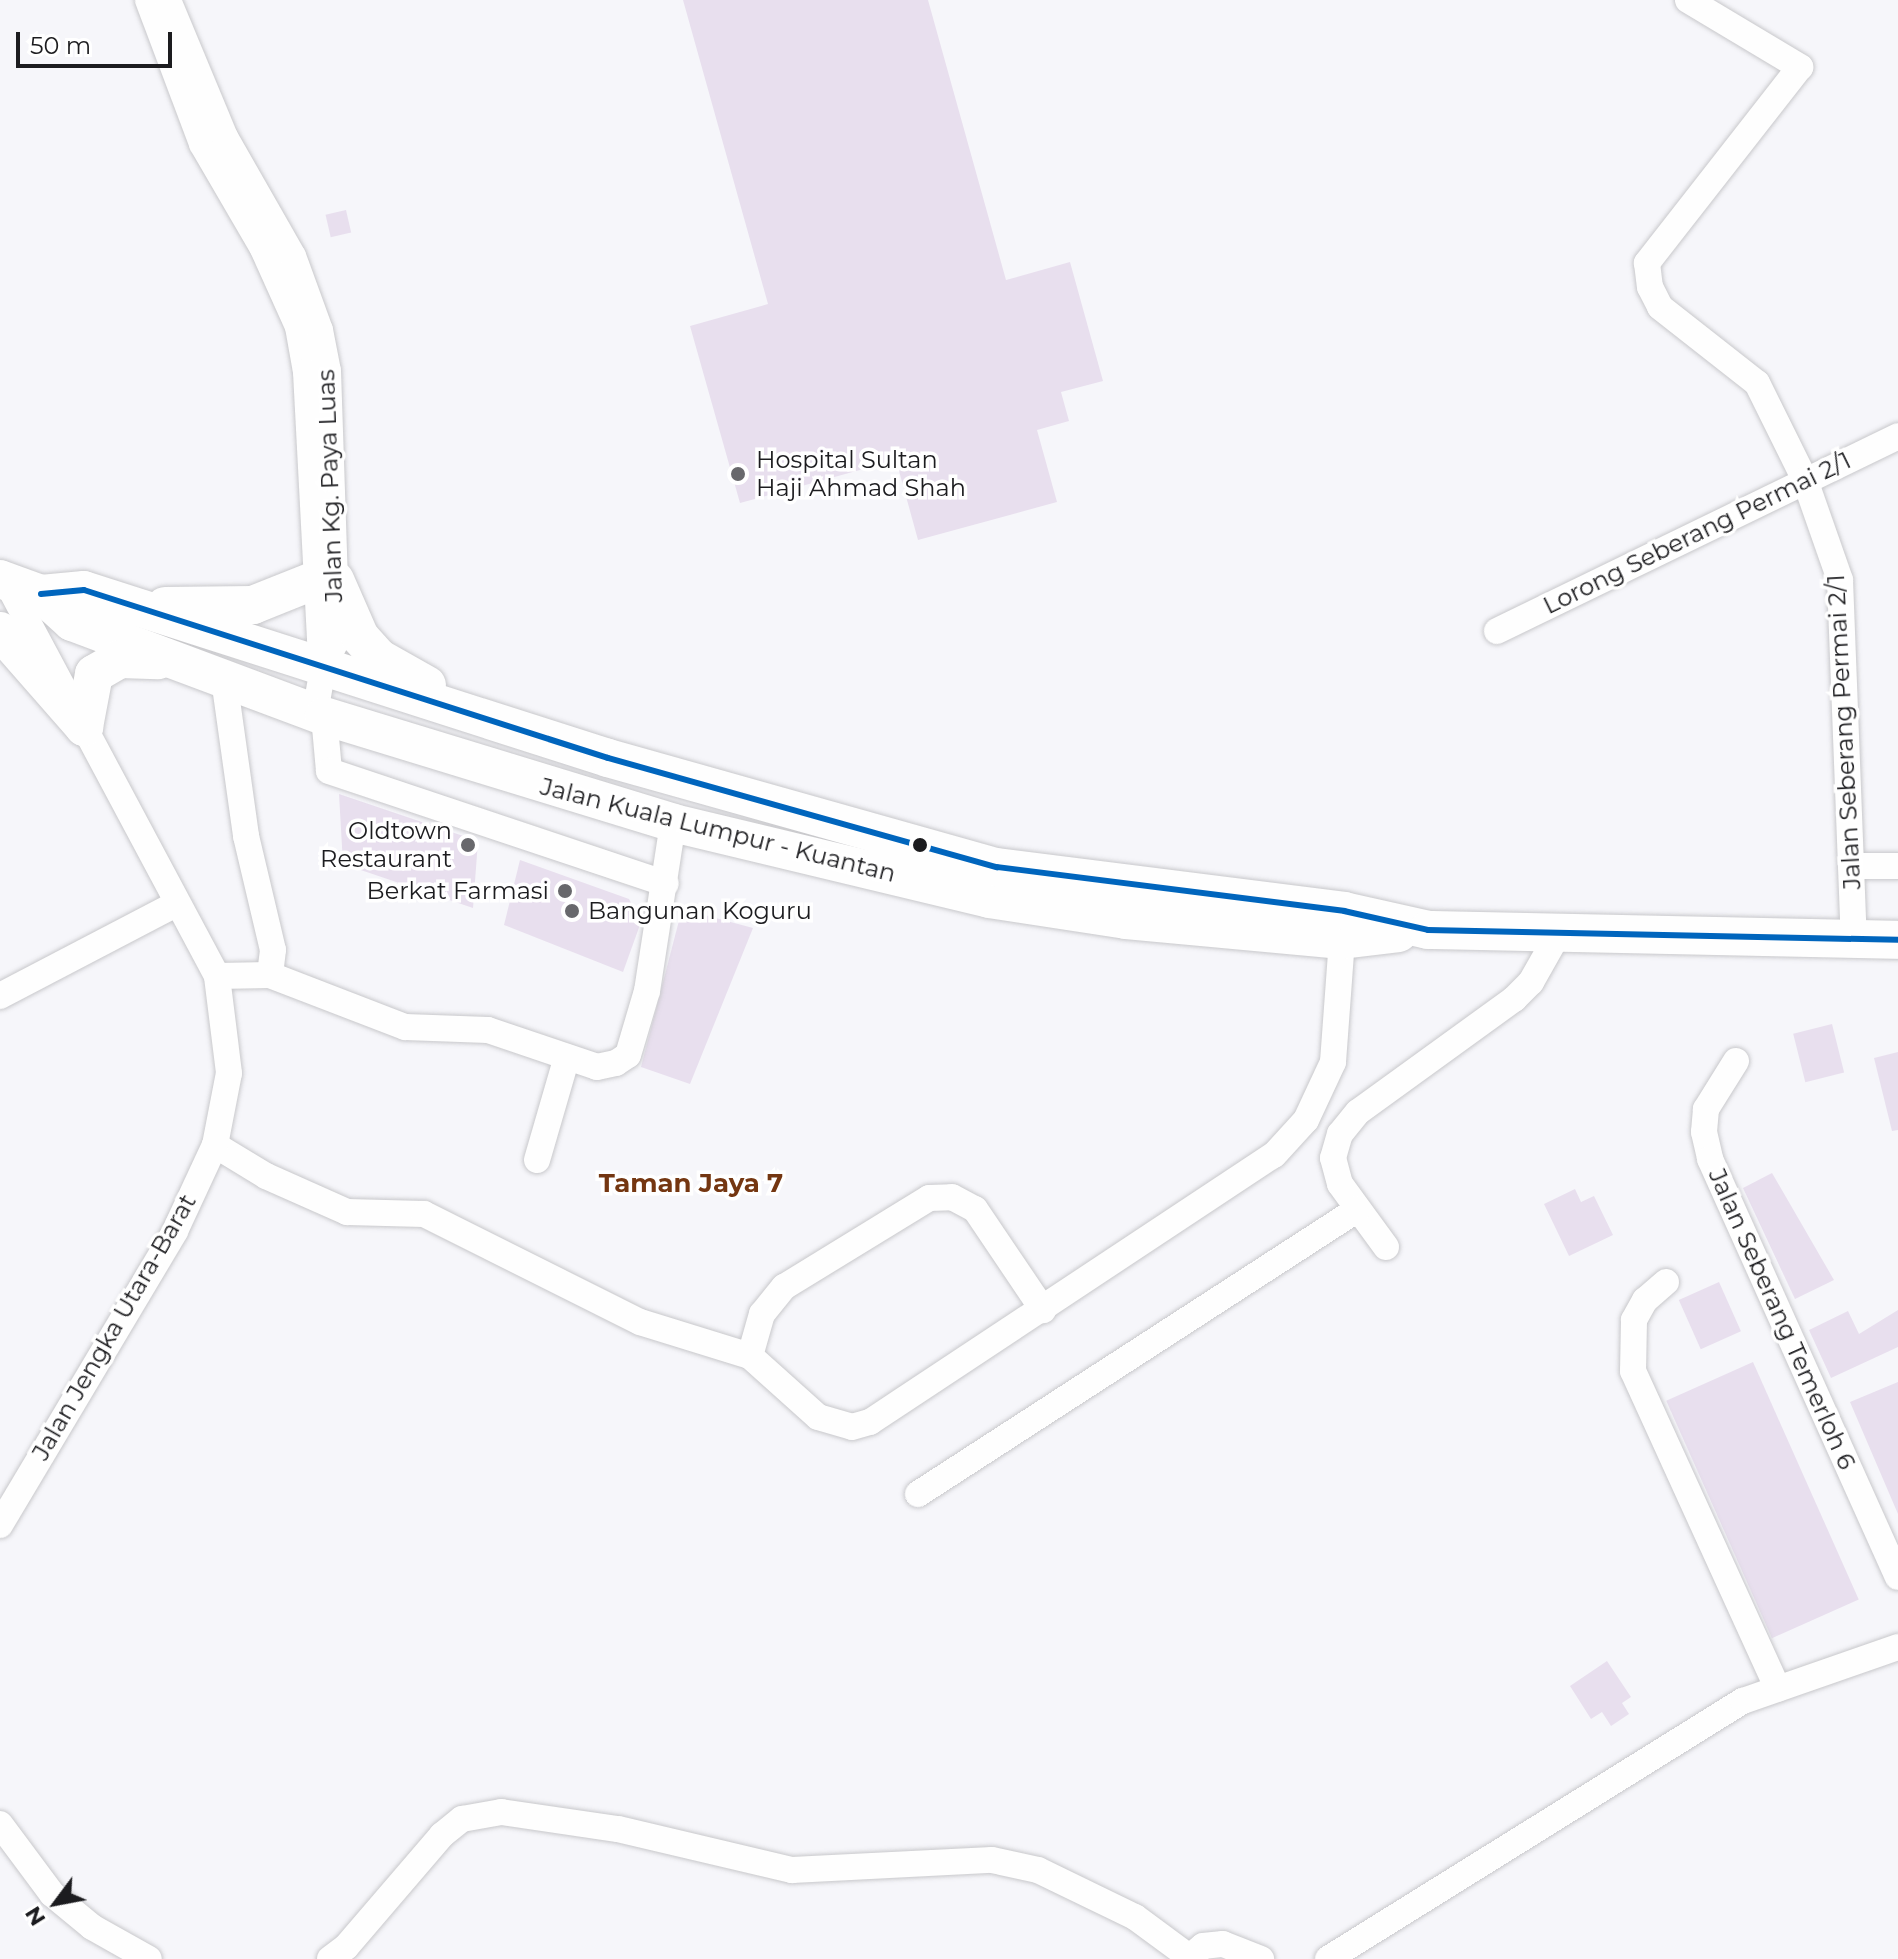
<!DOCTYPE html>
<html>
<head>
<meta charset="utf-8">
<style>
  body { margin:0 }
  #map { position:relative; width:1898px; height:1959px; overflow:hidden; background:#f6f6fa; font-family:Montserrat,sans-serif }
  div>[style] { position:absolute }
  .building>* { inset:0; background:#e8dfee; transform-origin:0 0 }
  .roads { filter:drop-shadow(0 0 2px #c8c8cb) drop-shadow(0 0 2px #c8c8cb) }
  .minor>* { height:26px; margin:-13px; padding:0 13px; transform-origin:13px; border-radius:13px; background:#fefefe }
  .highway>* { height:38px; margin:-19px; padding:0 19px; transform-origin:19px; border-radius:19px; background:#fefefe }
  .bus-1>* { height:6px; margin:-3px; padding:0 3px; transform-origin:3px; border-radius:3px; background:#0065bd }
  .dots>* { width:22px; height:22px; translate:-50% -50%; box-sizing:border-box; border:4px solid #fff; border-radius:50% }
  span { translate:-50% -50%; white-space:nowrap; text-align:center; line-height:1.15; -webkit-text-stroke:7px #fff; paint-order:stroke }
  .poi-label { font-size:24px; color:#1c1c1f }
  .left { translate:0 -50%; text-align:left }
  .right { translate:-100% -50%; text-align:right }
  .street-label { font-size:24px; color:#1c1c1f }
  .neighbourhood-label { font-size:26px; color:#743611; font-weight:700 }
  .north { position:absolute; left:16px; top:1863px; width:80px; height:80px; -webkit-text-stroke:6px #fff; paint-order:stroke; rotate:238deg; font-size:22px; font-weight:700; line-height:32px; text-align:center; color:#1c1c1f }
  .north::after { content:''; display:block; margin:auto; width:28px; height:36px; background:#1c1c1f; clip-path:polygon(50% 0,100% 100%,50% 72%,0 100%) }
  .scale { position:absolute; left:16px; top:32px; width:156px; height:36px; box-sizing:border-box; border:4px solid #1c1c1f; border-top:0; padding-left:10px; font-size:24px; line-height:28px; white-space:nowrap; color:#1c1c1f; -webkit-text-stroke:6px #fff; paint-order:stroke }
</style>
</head>
<body>
<div id="map">
  <div class="building">
    <div style="clip-path:polygon(683px 0,928px 0,1006px 280px,1070px 262px,1103px 381px,1061px 392px,1069px 421px,1037px 430px,1057px 502px,918px 540px,896px 460px,740px 503px,690px 326px,768px 304px)"></div>
    <div style="left:346px;top:210px;width:23px;height:21px;rotate:77deg"></div>
    <div style="clip-path:polygon(339px 794px,478px 841px,473px 908px,343px 864px)"></div>
    <div style="clip-path:polygon(520px 860px,629px 899px,641px 922px,623px 972px,504px 925px)"></div>
    <div style="clip-path:polygon(682px 909px,753px 928px,690px 1084px,641px 1067px)"></div>
    <div style="left:1832px;top:1024px;width:50px;height:40px;rotate:76deg"></div>
    <div style="clip-path:polygon(1898px 1052px,1898px 1130px,1892px 1131px,1874px 1058px)"></div>
    <div style="clip-path:polygon(1772px 1173px,1834px 1280px,1795px 1299px,1743px 1188px)"></div>
    <div style="clip-path:polygon(1575px 1189px,1581px 1202px,1594px 1196px,1613px 1235px,1569px 1256px,1544px 1204px)"></div>
    <div style="left:1719px;top:1282px;width:54px;height:44px;rotate:66deg"></div>
    <div style="clip-path:polygon(1898px 1310px,1898px 1347px,1831px 1378px,1809px 1330px,1848px 1311px,1859px 1334px)"></div>
    <div style="left:1753px;top:1362px;width:260px;height:95px;rotate:66deg"></div>
    <div style="clip-path:polygon(1898px 1382px,1898px 1514px,1850px 1402px)"></div>
    <div style="clip-path:polygon(1607px 1661px,1631px 1697px,1622px 1703px,1629px 1714px,1611px 1726px,1602px 1712px,1591px 1719px,1570px 1686px)"></div>
  </div>
  <div class="roads">
    <div class="minor">
      <div style="left:148px;top:0;width:154px;rotate:69.4deg"></div>
      <div style="left:202px;top:144px;width:121px;rotate:59.8deg"></div>
      <div style="left:263px;top:249px;width:85px;rotate:65.8deg"></div>
      <div style="left:298px;top:327px;width:46px;rotate:79.9deg"></div>
      <div style="left:306px;top:372px;width:289px;rotate:87deg"></div>
      <div style="left:168px;top:0;width:148px;rotate:67.4deg"></div>
      <div style="left:225px;top:137px;width:137px;rotate:60.3deg"></div>
      <div style="left:293px;top:256px;width:79px;rotate:70deg"></div>
      <div style="left:320px;top:330px;width:42px;rotate:79deg"></div>
      <div style="left:328px;top:371px;width:209px;rotate:88.1deg"></div>
      <div style="left:335px;top:580px;width:65px;rotate:90.9deg"></div>
      <div style="left:334px;top:645px;width:25px;rotate:116deg"></div>
      <div style="left:323px;top:668px;width:46px;rotate:100.1deg"></div>
      <div style="left:1688px;top:0;width:131px;rotate:30.9deg"></div>
      <div style="left:1800px;top:67px;width:249px;rotate:128deg"></div>
      <div style="left:1647px;top:263px;width:24px;rotate:83deg"></div>
      <div style="left:1650px;top:287px;width:22px;rotate:63deg"></div>
      <div style="left:1660px;top:307px;width:123px;rotate:38.1deg"></div>
      <div style="left:1757px;top:383px;width:108px;rotate:63.7deg"></div>
      <div style="left:1805px;top:480px;width:106px;rotate:70.7deg"></div>
      <div style="left:1840px;top:580px;width:360px;rotate:87.8deg"></div>
      <div style="left:1497px;top:631px;width:446px;rotate:-25.9deg"></div>
      <div style="left:224px;top:679px;width:159px;rotate:82deg"></div>
      <div style="left:246px;top:836px;width:117px;rotate:76.7deg"></div>
      <div style="left:273px;top:950px;width:25px;rotate:97deg"></div>
      <div style="left:324px;top:716px;width:55px;rotate:84.8deg"></div>
      <div style="left:329px;top:771px;width:355px;rotate:18.5deg"></div>
      <div style="left:1851px;top:866px;width:47px"></div>
      <div style="left:217px;top:976px;width:53px;rotate:-1.1deg"></div>
      <div style="left:270px;top:975px;width:145px;rotate:21.1deg"></div>
      <div style="left:405px;top:1027px;width:83px;rotate:2.1deg"></div>
      <div style="left:488px;top:1030px;width:115px;rotate:18.7deg"></div>
      <div style="left:597px;top:1067px;width:19px;rotate:-12deg"></div>
      <div style="left:616px;top:1063px;width:14px;rotate:-34deg"></div>
      <div style="left:628px;top:1055px;width:67px;rotate:-73.5deg"></div>
      <div style="left:647px;top:991px;width:170px;rotate:-81.2deg"></div>
      <div style="left:0;top:996px;width:199px;rotate:-27.6deg"></div>
      <div style="left:1736px;top:1061px;width:57px;rotate:122deg"></div>
      <div style="left:1706px;top:1109px;width:23px;rotate:95deg"></div>
      <div style="left:1704px;top:1132px;width:28px;rotate:77deg"></div>
      <div style="left:1710px;top:1159px;width:458px;rotate:65.8deg"></div>
      <div style="left:215px;top:1145px;width:60px;rotate:31.3deg"></div>
      <div style="left:266px;top:1176px;width:89px;rotate:24deg"></div>
      <div style="left:347px;top:1212px;width:77px;rotate:1.5deg"></div>
      <div style="left:424px;top:1214px;width:241px;rotate:26.6deg"></div>
      <div style="left:640px;top:1322px;width:115px;rotate:17.2deg"></div>
      <div style="left:750px;top:1356px;width:91px;rotate:41.9deg"></div>
      <div style="left:818px;top:1417px;width:35px;rotate:16deg"></div>
      <div style="left:852px;top:1427px;width:19px;rotate:-16deg"></div>
      <div style="left:870px;top:1422px;width:484px;rotate:-33.5deg"></div>
      <div style="left:1274px;top:1155px;width:47px;rotate:-47.6deg"></div>
      <div style="left:1306px;top:1120px;width:64px;rotate:-65deg"></div>
      <div style="left:1333px;top:1062px;width:136px;rotate:-85.8deg"></div>
      <div style="left:537px;top:1160px;width:107px;rotate:-73.8deg"></div>
      <div style="left:1386px;top:1247px;width:78px;rotate:-126.1deg"></div>
      <div style="left:1340px;top:1184px;width:27px;rotate:-105deg"></div>
      <div style="left:1333px;top:1158px;width:25px;rotate:-74deg"></div>
      <div style="left:1340px;top:1134px;width:28px;rotate:-51deg"></div>
      <div style="left:1358px;top:1112px;width:193px;rotate:-35.9deg"></div>
      <div style="left:1514px;top:999px;width:24px;rotate:-45deg"></div>
      <div style="left:1531px;top:982px;width:53px;rotate:-60.5deg"></div>
      <div style="left:1666px;top:1282px;width:28px;rotate:139deg"></div>
      <div style="left:1645px;top:1300px;width:23px;rotate:119deg"></div>
      <div style="left:1634px;top:1320px;width:51px;rotate:91.1deg"></div>
      <div style="left:1633px;top:1371px;width:349px;rotate:65.5deg"></div>
      <div style="left:750px;top:1356px;width:44px;rotate:-74.1deg"></div>
      <div style="left:762px;top:1314px;width:35px;rotate:-51deg"></div>
      <div style="left:784px;top:1287px;width:170px;rotate:-31.5deg"></div>
      <div style="left:929px;top:1198px;width:23px;rotate:-2deg"></div>
      <div style="left:952px;top:1197px;width:26px;rotate:28deg"></div>
      <div style="left:975px;top:1209px;width:122px;rotate:56deg"></div>
      <div style="left:918px;top:1494px;width:524px;rotate:-32.93deg"></div>
      <div style="left:0;top:1525px;width:342px;rotate:-59.2deg"></div>
      <div style="left:175px;top:1231px;width:95px;rotate:-65.1deg"></div>
      <div style="left:215px;top:1145px;width:73px;rotate:-79deg"></div>
      <div style="left:229px;top:1073px;width:98px;rotate:-97.1deg"></div>
      <div style="left:217px;top:976px;width:456px;rotate:-118.1deg"></div>
      <div style="left:0;top:1824px;width:87px;rotate:53.4deg"></div>
      <div style="left:52px;top:1894px;width:52px;rotate:39.5deg"></div>
      <div style="left:92px;top:1927px;width:65px;rotate:29.3deg"></div>
      <div style="left:1190px;top:1957px;width:17px;rotate:-40deg"></div>
      <div style="left:1203px;top:1946px;width:20px;rotate:-6deg"></div>
      <div style="left:1223px;top:1944px;width:41px;rotate:21.5deg"></div>
      <div style="left:330px;top:1959px;width:20px;rotate:-37deg"></div>
      <div style="left:346px;top:1947px;width:148px;rotate:-49.4deg"></div>
      <div style="left:442px;top:1835px;width:26px;rotate:-39deg"></div>
      <div style="left:462px;top:1819px;width:40px;rotate:-10deg"></div>
      <div style="left:501px;top:1812px;width:118px;rotate:8.3deg"></div>
      <div style="left:618px;top:1829px;width:179px;rotate:13.3deg"></div>
      <div style="left:792px;top:1870px;width:200px;rotate:-2.9deg"></div>
      <div style="left:992px;top:1860px;width:47px;rotate:12.3deg"></div>
      <div style="left:1038px;top:1870px;width:108px;rotate:25.9deg"></div>
      <div style="left:1135px;top:1917px;width:71px;rotate:36.4deg"></div>
      <div style="left:1328px;top:1959px;width:489px;rotate:-31.9deg"></div>
      <div style="left:1743px;top:1701px;width:164px;rotate:-19.2deg"></div>
    </div>
    <div class="highway">
      <div style="left:0;top:579px;width:44px;rotate:20.1deg"></div>
      <div style="left:41px;top:594px;width:42px;rotate:42.1deg"></div>
      <div style="left:72px;top:622px;width:269px;rotate:20.5deg"></div>
      <div style="left:324px;top:716px;width:365px;rotate:17deg"></div>
      <div style="left:673px;top:823px;width:325px;rotate:13.5deg"></div>
      <div style="left:989px;top:899px;width:139px;rotate:8.7deg"></div>
      <div style="left:1126px;top:920px;width:217px;rotate:5.3deg"></div>
      <div style="left:1342px;top:940px;width:57px;rotate:-7deg"></div>
      <div style="left:335px;top:580px;width:62px;rotate:66.3deg"></div>
      <div style="left:360px;top:637px;width:28px;rotate:48deg"></div>
      <div style="left:379px;top:658px;width:55px;rotate:29.4deg"></div>
      <div style="left:41px;top:594px;width:43px;rotate:-5.3deg"></div>
      <div style="left:84px;top:590px;width:550px;rotate:17.78deg"></div>
      <div style="left:608px;top:758px;width:404px;rotate:15.7deg"></div>
      <div style="left:997px;top:867px;width:350px;rotate:7.2deg"></div>
      <div style="left:1344px;top:911px;width:86px;rotate:12.7deg"></div>
      <div style="left:1428px;top:930px;width:470px;rotate:1.2deg"></div>
      <div style="left:165px;top:606px;width:88px;rotate:-0.7deg"></div>
      <div style="left:253px;top:605px;width:65px;rotate:-21.8deg"></div>
      <div style="left:0;top:631px;width:128px;rotate:48.8deg"></div>
      <div style="left:84px;top:727px;width:54px;rotate:-79.3deg"></div>
      <div style="left:94px;top:674px;width:30px;rotate:-30deg"></div>
      <div style="left:120px;top:659px;width:38px;rotate:2deg"></div>
    </div>
  </div>
  <div class="bus-1">
    <div style="left:41px;top:594px;width:43px;rotate:-5.3deg"></div>
    <div style="left:84px;top:590px;width:550px;rotate:17.78deg"></div>
    <div style="left:608px;top:758px;width:404px;rotate:15.7deg"></div>
    <div style="left:997px;top:867px;width:350px;rotate:7.2deg"></div>
    <div style="left:1344px;top:911px;width:86px;rotate:12.7deg"></div>
    <div style="left:1428px;top:930px;width:470px;rotate:1.2deg"></div>
  </div>
  <div class="dots">
    <div style="left:738px;top:474px;background:#68686c"></div>
    <div style="left:468px;top:845px;background:#68686c"></div>
    <div style="left:920px;top:845px;background:#1c1c1f"></div>
    <div style="left:565px;top:891px;background:#68686c"></div>
    <div style="left:572px;top:911px;background:#68686c"></div>
  </div>
  <div class="poi-label">
    <span class="left" style="left:756px;top:474px">Hospital Sultan<br>Haji Ahmad Shah</span>
    <span class="right" style="left:452px;top:845px">Oldtown<br>Restaurant</span>
    <span class="right" style="left:549px;top:891px">Berkat Farmasi</span>
    <span class="left" style="left:588px;top:911px">Bangunan Koguru</span>
  </div>
  <div class="street-label">
    <span style="left:330px;top:486px;rotate:-92deg">Jalan Kg. Paya Luas</span>
    <span style="left:1697px;top:533px;rotate:-26deg">Lorong Seberang Permai 2/1</span>
    <span style="left:1844px;top:732px;rotate:-93deg">Jalan Seberang Permai 2/1</span>
    <span style="left:718px;top:830px;rotate:14deg">Jalan Kuala Lumpur - Kuantan</span>
    <span style="left:1782px;top:1319px;rotate:66deg">Jalan Seberang Temerloh 6</span>
    <span style="left:114px;top:1327px;rotate:-60deg">Jalan Jengka Utara-Barat</span>
  </div>
  <div class="neighbourhood-label">
    <span style="left:691px;top:1184px">Taman Jaya 7</span>
  </div>
  <div class="north">N</div>
  <div class="scale">50 m</div>
</div>
</body>
</html>
